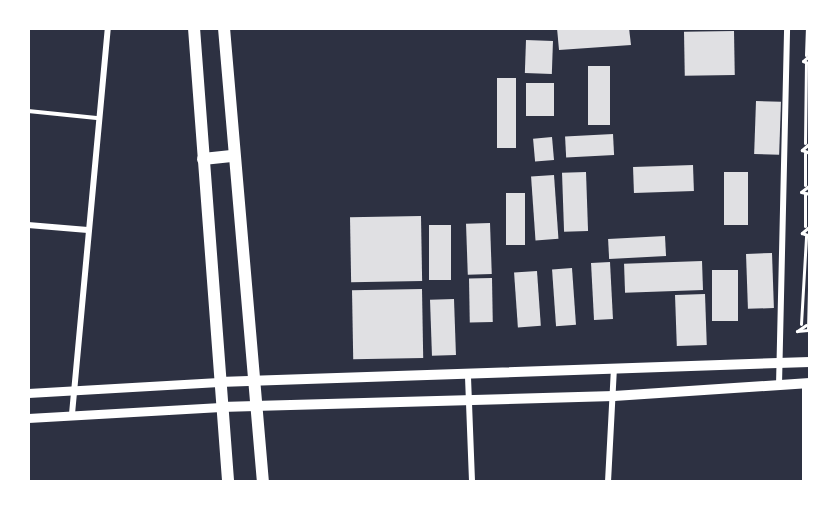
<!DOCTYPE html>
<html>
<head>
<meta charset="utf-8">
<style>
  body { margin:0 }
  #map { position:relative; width:838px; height:510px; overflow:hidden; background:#2d3142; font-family:Jost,sans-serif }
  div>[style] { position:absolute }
  .building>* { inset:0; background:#e0e0e3; transform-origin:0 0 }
  .path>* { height:3px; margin:-1.5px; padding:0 1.5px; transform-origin:1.5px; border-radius:1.5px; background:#fff }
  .service>* { height:4px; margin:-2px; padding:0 2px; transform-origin:2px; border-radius:2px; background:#fff }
  .minor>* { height:6px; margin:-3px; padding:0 3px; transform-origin:3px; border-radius:3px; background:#fff }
  .tertiary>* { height:9px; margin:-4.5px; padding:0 4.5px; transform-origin:4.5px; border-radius:4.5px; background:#fff }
  .secondary>* { height:10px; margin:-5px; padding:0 5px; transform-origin:5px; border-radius:5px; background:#fff }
  .primary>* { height:12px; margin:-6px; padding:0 6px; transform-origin:6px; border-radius:6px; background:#fff }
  span { translate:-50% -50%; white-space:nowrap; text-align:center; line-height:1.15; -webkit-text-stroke:6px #fff; paint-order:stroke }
  .frame { position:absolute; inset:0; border:30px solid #fff; pointer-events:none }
</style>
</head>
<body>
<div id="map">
  <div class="building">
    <div style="clip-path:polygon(557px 28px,629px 28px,631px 45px,559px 50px)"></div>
    <div style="left:734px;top:31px;width:44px;height:50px;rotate:89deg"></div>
    <div style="left:526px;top:40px;width:27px;height:33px;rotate:2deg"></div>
    <div style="left:588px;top:66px;width:22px;height:59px"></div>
    <div style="left:497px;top:78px;width:19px;height:70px"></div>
    <div style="left:526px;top:83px;width:28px;height:33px"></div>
    <div style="left:756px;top:101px;width:25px;height:53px;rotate:2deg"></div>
    <div style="left:613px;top:134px;width:21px;height:48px;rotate:87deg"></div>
    <div style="left:552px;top:137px;width:23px;height:19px;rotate:85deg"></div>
    <div style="left:693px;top:165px;width:26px;height:60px;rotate:88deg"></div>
    <div style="left:586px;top:172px;width:59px;height:24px;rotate:88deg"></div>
    <div style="left:724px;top:172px;width:24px;height:53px"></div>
    <div style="left:554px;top:175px;width:64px;height:23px;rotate:86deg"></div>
    <div style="left:506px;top:193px;width:19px;height:52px"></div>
    <div style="left:421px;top:216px;width:65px;height:71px;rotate:89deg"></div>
    <div style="left:490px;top:223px;width:51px;height:24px;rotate:88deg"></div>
    <div style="left:429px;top:225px;width:22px;height:55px"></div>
    <div style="left:665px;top:236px;width:20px;height:57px;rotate:87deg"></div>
    <div style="left:772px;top:253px;width:55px;height:26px;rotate:88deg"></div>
    <div style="left:702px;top:261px;width:29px;height:78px;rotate:88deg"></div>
    <div style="left:610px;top:262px;width:57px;height:19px;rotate:87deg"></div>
    <div style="left:572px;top:268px;width:57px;height:20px;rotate:86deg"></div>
    <div style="left:712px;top:270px;width:26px;height:51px"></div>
    <div style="left:537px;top:271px;width:55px;height:23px;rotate:86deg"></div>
    <div style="left:492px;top:278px;width:44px;height:23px;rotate:89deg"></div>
    <div style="left:422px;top:289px;width:69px;height:70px;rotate:89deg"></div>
    <div style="left:705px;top:294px;width:51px;height:30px;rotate:88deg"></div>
    <div style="left:454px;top:299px;width:56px;height:24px;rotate:88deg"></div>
  </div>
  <div class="path">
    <div style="left:806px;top:55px;width:27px;rotate:-88deg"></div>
    <div style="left:810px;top:55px;width:9px;rotate:139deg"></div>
    <div style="left:803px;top:61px;width:8px;rotate:23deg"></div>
    <div style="left:805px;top:143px;width:79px;rotate:-89.3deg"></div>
    <div style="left:810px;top:143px;width:11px;rotate:139deg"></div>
    <div style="left:802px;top:150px;width:9px;rotate:21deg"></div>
    <div style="left:805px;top:185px;width:32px;rotate:-90deg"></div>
    <div style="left:810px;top:185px;width:11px;rotate:142deg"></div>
    <div style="left:801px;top:192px;width:9px;rotate:13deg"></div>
    <div style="left:805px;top:226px;width:32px;rotate:-90deg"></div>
    <div style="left:810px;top:226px;width:11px;rotate:139deg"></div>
    <div style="left:802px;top:233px;width:9px;rotate:21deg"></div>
    <div style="left:801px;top:324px;width:88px;rotate:-86.7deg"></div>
    <div style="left:806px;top:325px;width:11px;rotate:146deg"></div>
    <div style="left:797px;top:331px;width:11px;rotate:-5deg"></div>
    <div style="left:808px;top:330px;width:82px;rotate:-88.6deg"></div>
  </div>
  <div class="service">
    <div style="left:28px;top:111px;width:69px;rotate:5.8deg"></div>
  </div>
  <div class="minor">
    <div style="left:28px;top:225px;width:60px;rotate:4.8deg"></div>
    <div style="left:468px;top:377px;width:105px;rotate:87.8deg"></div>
    <div style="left:805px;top:383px;width:99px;rotate:90deg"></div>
    <div style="left:779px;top:385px;width:357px;rotate:-88.7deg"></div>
    <div style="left:72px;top:414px;width:388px;rotate:-84.7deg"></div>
    <div style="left:608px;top:482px;width:113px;rotate:-87deg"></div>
  </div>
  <div class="tertiary">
    <div style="left:28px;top:393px;width:191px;rotate:-3.3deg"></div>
    <div style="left:28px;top:418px;width:193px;rotate:-3.3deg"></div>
  </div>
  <div class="secondary">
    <div style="left:219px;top:382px;width:591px;rotate:-1.94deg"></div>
    <div style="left:221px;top:407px;width:393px;rotate:-1.6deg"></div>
    <div style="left:614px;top:396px;width:196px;rotate:-3.8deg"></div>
  </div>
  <div class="primary">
    <div style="left:194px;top:28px;width:455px;rotate:85.7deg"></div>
    <div style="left:224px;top:28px;width:456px;rotate:85.1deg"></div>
    <div style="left:203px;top:159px;width:31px;rotate:-6deg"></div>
  </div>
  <div class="frame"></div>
</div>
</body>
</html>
